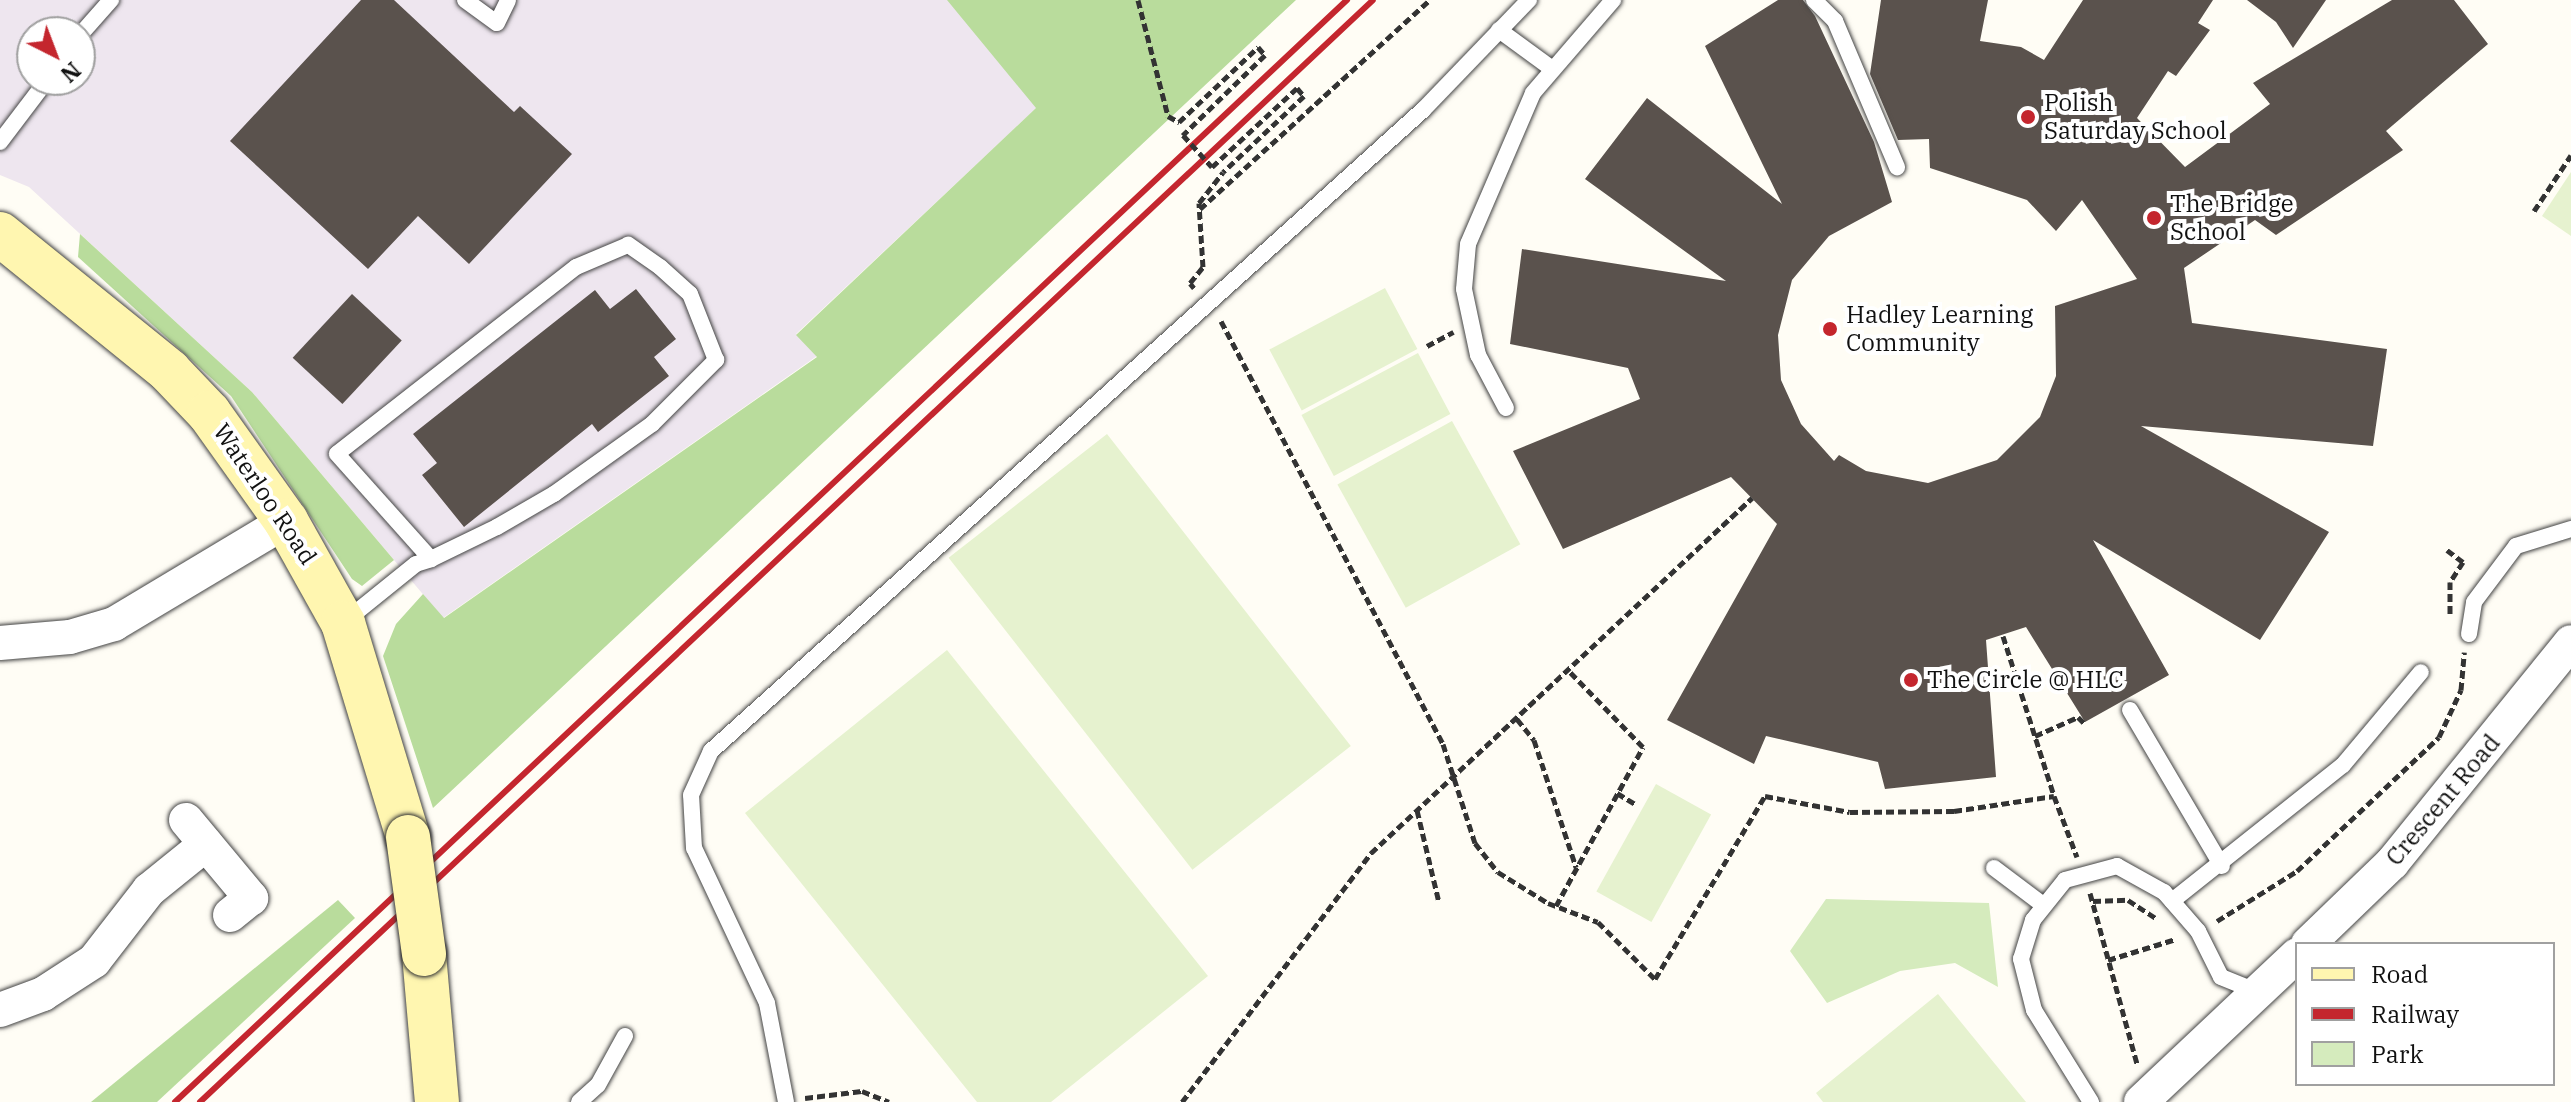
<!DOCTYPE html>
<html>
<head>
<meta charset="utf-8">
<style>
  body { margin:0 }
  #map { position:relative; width:2571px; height:1102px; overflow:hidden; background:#fffdf5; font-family:"IBM Plex Serif",serif }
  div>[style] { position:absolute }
  .industrial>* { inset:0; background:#eee6ef }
  .green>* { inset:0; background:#d5ebbd }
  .forest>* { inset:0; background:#b9dc9c }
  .pitch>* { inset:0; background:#e6f2cf; transform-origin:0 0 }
  .building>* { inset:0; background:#5a524d; transform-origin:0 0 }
  .path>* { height:5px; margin-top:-2.5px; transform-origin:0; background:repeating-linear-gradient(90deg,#333 0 8px,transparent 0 12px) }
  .roads { filter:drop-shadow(0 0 2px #444) drop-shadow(0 0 2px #444) }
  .lane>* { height:16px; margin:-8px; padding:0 8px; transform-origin:8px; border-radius:8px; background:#fff }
  .street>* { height:34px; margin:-17px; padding:0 17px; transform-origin:17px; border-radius:17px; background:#fff }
  .secondary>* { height:44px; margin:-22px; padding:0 22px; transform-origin:22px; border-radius:22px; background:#fff6b0 }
  .rail>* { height:6px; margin:-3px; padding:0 3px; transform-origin:3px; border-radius:3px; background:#c4262e }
  .path-bridge>* { height:5px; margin-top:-2.5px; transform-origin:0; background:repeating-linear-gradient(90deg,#333 0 8px,transparent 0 12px) }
  .bridges { filter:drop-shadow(0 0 2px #333) drop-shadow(0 0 2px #333) }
  .secondary-bridge>* { height:44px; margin:-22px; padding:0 22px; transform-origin:22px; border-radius:22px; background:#fff6b0 }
  .dots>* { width:22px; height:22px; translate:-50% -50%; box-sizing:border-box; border:4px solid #fff; border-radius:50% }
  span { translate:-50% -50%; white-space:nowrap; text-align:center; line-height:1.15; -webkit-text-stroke:8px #fff; paint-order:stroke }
  .poi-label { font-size:24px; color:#111 }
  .left { translate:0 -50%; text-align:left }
  .street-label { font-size:24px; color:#111 }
  .legend { position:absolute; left:2295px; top:942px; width:260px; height:144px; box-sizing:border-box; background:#fff; border:2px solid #a0a0a0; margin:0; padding:10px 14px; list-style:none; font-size:24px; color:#111 }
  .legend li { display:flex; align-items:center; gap:16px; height:40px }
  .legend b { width:40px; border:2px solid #a0a0a0 }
  .north { position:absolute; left:16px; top:16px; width:80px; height:80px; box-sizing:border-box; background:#fff; border:2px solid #a0a0a0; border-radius:50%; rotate:138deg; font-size:22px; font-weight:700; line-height:32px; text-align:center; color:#111 }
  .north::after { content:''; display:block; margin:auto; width:28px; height:36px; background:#c4262e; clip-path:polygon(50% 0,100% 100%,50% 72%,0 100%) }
</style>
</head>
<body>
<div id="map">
  <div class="industrial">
    <div style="clip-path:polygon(evenodd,0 0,1127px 0,1133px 17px,796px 334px,817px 356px,443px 618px,252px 392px,29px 187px,0 175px,0 0,32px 32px,80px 32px,80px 80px,32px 80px,32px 32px)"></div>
  </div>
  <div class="green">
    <div style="clip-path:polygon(1826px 899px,1989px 903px,1998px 987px,1955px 963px,1900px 971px,1827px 1003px,1790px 951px)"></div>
  </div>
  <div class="forest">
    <div style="clip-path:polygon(947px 0,1296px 0,433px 808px,383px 656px,396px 624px,423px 594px,444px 618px,817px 357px,796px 335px,1036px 108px)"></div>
    <div style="clip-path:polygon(80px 234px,252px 392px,394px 560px,362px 586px,352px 579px,231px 396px,78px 257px)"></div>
    <div style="clip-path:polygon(338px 900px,355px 918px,157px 1102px,91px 1102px)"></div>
  </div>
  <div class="pitch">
    <div style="clip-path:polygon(2571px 172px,2571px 236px,2542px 216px)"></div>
    <div style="left:1385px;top:288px;width:69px;height:131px;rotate:62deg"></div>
    <div style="left:1418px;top:353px;width:69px;height:132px;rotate:62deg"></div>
    <div style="left:1452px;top:421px;width:141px;height:131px;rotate:61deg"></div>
    <div style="left:1107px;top:434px;width:396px;height:201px;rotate:52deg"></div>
    <div style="clip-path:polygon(947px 650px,1208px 976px,1051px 1102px,977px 1102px,745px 813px)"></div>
    <div style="left:1656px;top:784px;width:63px;height:123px;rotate:29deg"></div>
    <div style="clip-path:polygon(1938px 994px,2026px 1102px,1823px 1102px,1816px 1093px)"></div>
  </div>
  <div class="building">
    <div style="clip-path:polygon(361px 0,394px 0,514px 112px,520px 106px,572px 154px,469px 264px,418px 216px,368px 269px,230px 141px)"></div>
    <div style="clip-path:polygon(1778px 0,1803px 0,1815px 16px,1874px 142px,1892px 202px,1829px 236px,1792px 280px,1778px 335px,1781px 380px,1801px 424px,1834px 461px,1839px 455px,1866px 471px,1928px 483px,1997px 460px,2040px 417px,2056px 376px,2055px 306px,2137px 279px,2082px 200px,2056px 231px,2027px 200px,1930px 168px,1929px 139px,1898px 140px,1870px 74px,1881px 0,1988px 0,1980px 41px,2021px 47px,2044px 60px,2083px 0,2213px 0,2198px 23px,2210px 30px,2176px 76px,2168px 71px,2137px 118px,2185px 167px,2270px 104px,2253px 83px,2392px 0,2454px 0,2488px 44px,2386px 131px,2403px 150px,2276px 235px,2255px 220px,2184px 268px,2192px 323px,2387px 349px,2373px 446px,2141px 426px,2329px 532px,2260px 640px,2093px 540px,2169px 675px,2085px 722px,2026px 627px,1986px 640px,1996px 777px,1885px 789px,1878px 762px,1766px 736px,1754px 764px,1667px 720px,1777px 524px,1731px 477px,1563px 549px,1513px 451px,1640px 399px,1628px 368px,1510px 344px,1522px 249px,1726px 281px,1585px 179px,1647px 98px,1782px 204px,1705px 46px)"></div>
    <div style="clip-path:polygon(2247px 0,2326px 0,2293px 48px,2276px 22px)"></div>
    <div style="clip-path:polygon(636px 289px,676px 339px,654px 357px,669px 376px,598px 432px,592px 424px,464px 527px,422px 475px,437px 463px,413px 434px,595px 290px,610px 309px)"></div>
    <div style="left:352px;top:294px;width:68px;height:87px;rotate:43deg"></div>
  </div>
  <div class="path">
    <div style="left:1138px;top:0;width:120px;rotate:75.5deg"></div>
    <div style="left:1168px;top:116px;width:13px;rotate:29deg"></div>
    <div style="left:1200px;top:209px;width:311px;rotate:-42.3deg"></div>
    <div style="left:2534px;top:211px;width:67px;rotate:-56.5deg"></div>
    <div style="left:1194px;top:288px;width:6px;rotate:-129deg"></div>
    <div style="left:1190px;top:283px;width:21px;rotate:-51deg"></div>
    <div style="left:1203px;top:267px;width:64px;rotate:-93.6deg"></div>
    <div style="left:1199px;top:203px;width:39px;rotate:-52deg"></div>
    <div style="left:1221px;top:321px;width:478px;rotate:62.3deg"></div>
    <div style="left:1443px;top:744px;width:104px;rotate:72.1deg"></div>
    <div style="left:1475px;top:843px;width:37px;rotate:52deg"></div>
    <div style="left:1498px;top:872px;width:59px;rotate:31.8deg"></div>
    <div style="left:1548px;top:903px;width:53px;rotate:20.8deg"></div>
    <div style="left:1598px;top:922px;width:81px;rotate:45deg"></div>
    <div style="left:1655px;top:979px;width:214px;rotate:-59deg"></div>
    <div style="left:1765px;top:796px;width:86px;rotate:10.7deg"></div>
    <div style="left:1850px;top:812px;width:104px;rotate:-0.6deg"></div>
    <div style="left:1954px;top:811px;width:101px;rotate:-8.5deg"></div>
    <div style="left:2054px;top:796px;width:65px;rotate:69.3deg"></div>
    <div style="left:1427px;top:346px;width:30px;rotate:-28deg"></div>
    <div style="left:2447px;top:550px;width:20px;rotate:37deg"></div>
    <div style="left:2463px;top:562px;width:24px;rotate:123deg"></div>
    <div style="left:2450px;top:582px;width:35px;rotate:90deg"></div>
    <div style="left:2003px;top:636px;width:168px;rotate:72.3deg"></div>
    <div style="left:1517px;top:719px;width:27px;rotate:51deg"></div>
    <div style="left:1534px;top:740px;width:134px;rotate:71.7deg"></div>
    <div style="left:2035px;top:736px;width:47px;rotate:-23.8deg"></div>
    <div style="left:2078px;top:717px;width:11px;rotate:45deg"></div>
    <div style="left:1617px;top:793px;width:21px;rotate:31deg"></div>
    <div style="left:1417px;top:810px;width:95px;rotate:76.6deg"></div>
    <div style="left:2090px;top:893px;width:177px;rotate:74.6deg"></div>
    <div style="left:2093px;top:901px;width:35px;rotate:-2deg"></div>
    <div style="left:2128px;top:900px;width:33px;rotate:33deg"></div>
    <div style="left:1556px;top:906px;width:181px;rotate:-61.3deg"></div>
    <div style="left:1643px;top:747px;width:106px;rotate:-134.2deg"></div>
    <div style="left:2217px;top:921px;width:94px;rotate:-32deg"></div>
    <div style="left:2297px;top:871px;width:195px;rotate:-43.3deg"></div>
    <div style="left:2439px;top:737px;width:52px;rotate:-64.9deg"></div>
    <div style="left:2461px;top:690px;width:38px;rotate:-85deg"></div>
    <div style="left:2108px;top:960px;width:71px;rotate:-17.2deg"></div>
    <div style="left:805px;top:1098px;width:57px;rotate:-7deg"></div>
    <div style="left:862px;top:1091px;width:29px;rotate:22deg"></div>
    <div style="left:1182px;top:1102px;width:313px;rotate:-52.8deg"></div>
    <div style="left:1371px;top:853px;width:521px;rotate:-42.98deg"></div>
  </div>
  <div class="roads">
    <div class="lane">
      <div style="left:465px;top:0;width:39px;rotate:36deg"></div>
      <div style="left:497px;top:23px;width:25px;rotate:-64deg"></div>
      <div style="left:1814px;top:0;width:30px;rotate:45deg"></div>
      <div style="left:1835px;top:21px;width:159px;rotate:67deg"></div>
      <div style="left:1499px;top:30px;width:64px;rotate:36.2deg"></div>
      <div style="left:80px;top:35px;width:47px;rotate:-48.5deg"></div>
      <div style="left:0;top:142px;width:78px;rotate:-52.8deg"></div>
      <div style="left:1506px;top:408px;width:60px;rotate:-117.8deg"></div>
      <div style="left:1478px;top:355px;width:67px;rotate:-102deg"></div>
      <div style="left:1464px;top:289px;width:45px;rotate:-84.9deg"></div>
      <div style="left:1468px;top:244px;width:164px;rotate:-66.7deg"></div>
      <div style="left:1533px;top:93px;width:123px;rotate:-49.3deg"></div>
      <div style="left:344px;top:622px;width:92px;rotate:-38.9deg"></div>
      <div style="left:416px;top:564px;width:16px;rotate:-18deg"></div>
      <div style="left:431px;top:559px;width:73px;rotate:-25.9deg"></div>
      <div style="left:497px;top:527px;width:66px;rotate:-30.1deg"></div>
      <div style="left:554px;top:494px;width:120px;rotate:-35.5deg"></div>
      <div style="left:652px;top:424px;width:91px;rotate:-45deg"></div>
      <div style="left:716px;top:360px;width:71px;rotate:-111.5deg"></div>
      <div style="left:690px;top:294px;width:40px;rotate:-138deg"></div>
      <div style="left:660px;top:267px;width:39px;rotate:-145deg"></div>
      <div style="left:628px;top:245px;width:56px;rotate:157.1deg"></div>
      <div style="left:576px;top:267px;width:303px;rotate:142deg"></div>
      <div style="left:337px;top:454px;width:141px;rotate:48.2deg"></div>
      <div style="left:2469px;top:634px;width:32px;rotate:-81deg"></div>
      <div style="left:2474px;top:602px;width:70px;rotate:-53.1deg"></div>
      <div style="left:2516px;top:546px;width:58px;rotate:-17.2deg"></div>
      <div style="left:2130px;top:710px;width:181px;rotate:59.5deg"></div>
      <div style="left:1994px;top:868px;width:60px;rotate:36.9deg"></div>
      <div style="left:2172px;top:901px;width:218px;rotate:-38.5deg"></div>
      <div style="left:2343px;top:765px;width:121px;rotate:-50deg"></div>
      <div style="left:579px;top:1102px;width:25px;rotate:-42deg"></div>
      <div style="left:598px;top:1085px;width:56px;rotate:-61.1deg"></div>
      <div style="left:786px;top:1102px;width:101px;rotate:-100.9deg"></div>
      <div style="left:767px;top:1003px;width:171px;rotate:-115.2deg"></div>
      <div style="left:694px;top:848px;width:53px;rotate:-93.2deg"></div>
      <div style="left:691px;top:795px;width:48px;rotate:-65.6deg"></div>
      <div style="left:711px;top:751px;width:958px;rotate:-42deg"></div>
      <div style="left:1423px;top:110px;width:153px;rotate:-46.1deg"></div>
      <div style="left:2091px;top:1102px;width:108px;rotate:-121.8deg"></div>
      <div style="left:2034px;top:1010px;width:53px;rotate:-104.3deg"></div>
      <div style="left:2021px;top:959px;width:41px;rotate:-72.9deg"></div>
      <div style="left:2033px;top:920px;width:51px;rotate:-51.3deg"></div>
      <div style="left:2065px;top:880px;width:54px;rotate:-15.1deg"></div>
      <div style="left:2117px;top:866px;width:54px;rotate:29deg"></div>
      <div style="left:2164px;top:892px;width:52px;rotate:48.9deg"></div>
      <div style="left:2198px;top:931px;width:51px;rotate:63.4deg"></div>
      <div style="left:2221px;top:977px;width:38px;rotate:22deg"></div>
    </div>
    <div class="street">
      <div style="left:0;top:643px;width:70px;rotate:-4.9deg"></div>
      <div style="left:70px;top:637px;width:46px;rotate:-16.5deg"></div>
      <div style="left:114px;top:624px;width:200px;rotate:-30.9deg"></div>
      <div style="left:186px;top:820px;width:102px;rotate:50.2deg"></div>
      <div style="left:251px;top:898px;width:27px;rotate:141deg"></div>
      <div style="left:2308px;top:944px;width:117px;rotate:-44deg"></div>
      <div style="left:2392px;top:863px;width:284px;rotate:-51deg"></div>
      <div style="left:0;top:1010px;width:46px;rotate:-20.4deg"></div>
      <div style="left:43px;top:994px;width:61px;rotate:-32.9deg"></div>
      <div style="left:94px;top:961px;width:90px;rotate:-52.2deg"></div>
      <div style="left:149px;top:890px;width:73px;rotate:-38.9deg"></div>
      <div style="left:2141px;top:1102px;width:214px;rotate:-43.3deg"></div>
    </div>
    <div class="secondary">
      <div style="left:0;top:234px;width:218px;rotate:39deg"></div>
      <div style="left:169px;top:371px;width:58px;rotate:46.4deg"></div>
      <div style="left:209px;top:413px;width:133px;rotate:54.5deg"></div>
      <div style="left:286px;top:521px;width:117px;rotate:60.8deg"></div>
      <div style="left:343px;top:623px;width:224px;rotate:73.1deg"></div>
      <div style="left:424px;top:954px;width:149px;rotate:85deg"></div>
    </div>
  </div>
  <div class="rail">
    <div style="left:175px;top:1102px;width:1609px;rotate:-43.24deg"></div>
    <div style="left:200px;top:1102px;width:1609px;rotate:-43.21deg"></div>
  </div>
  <div class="path-bridge">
    <div style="left:1179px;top:122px;width:109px;rotate:-43.5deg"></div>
    <div style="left:1258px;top:47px;width:11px;rotate:49deg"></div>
    <div style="left:1265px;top:55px;width:115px;rotate:135.7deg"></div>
    <div style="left:1183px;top:135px;width:43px;rotate:47.8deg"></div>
    <div style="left:1212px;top:167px;width:116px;rotate:-42.9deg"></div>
    <div style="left:1297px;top:88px;width:11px;rotate:49deg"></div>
    <div style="left:1304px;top:96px;width:111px;rotate:136.8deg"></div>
  </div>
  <div class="bridges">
    <div class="secondary-bridge">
      <div style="left:408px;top:837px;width:118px;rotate:82.2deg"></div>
    </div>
  </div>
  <div class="dots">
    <div style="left:2028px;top:117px;background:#c4262e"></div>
    <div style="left:2154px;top:218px;background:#c4262e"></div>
    <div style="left:1830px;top:329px;background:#c4262e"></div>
    <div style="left:1911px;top:680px;background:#c4262e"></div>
  </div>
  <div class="poi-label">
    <span class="left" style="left:2044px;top:117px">Polish<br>Saturday School</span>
    <span class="left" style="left:2170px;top:218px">The Bridge<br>School</span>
    <span class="left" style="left:1846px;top:329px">Hadley Learning<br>Community</span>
    <span class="left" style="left:1927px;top:680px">The Circle @ HLC</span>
  </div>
  <div class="street-label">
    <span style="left:265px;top:494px;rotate:56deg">Waterloo Road</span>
    <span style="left:2443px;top:800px;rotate:-50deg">Crescent Road</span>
  </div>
  <ul class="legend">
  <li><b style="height:10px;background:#fff6b0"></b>Road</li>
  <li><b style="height:10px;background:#c4262e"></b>Railway</li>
  <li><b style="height:22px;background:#d5ebbd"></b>Park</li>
  </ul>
  <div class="north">N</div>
</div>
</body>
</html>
